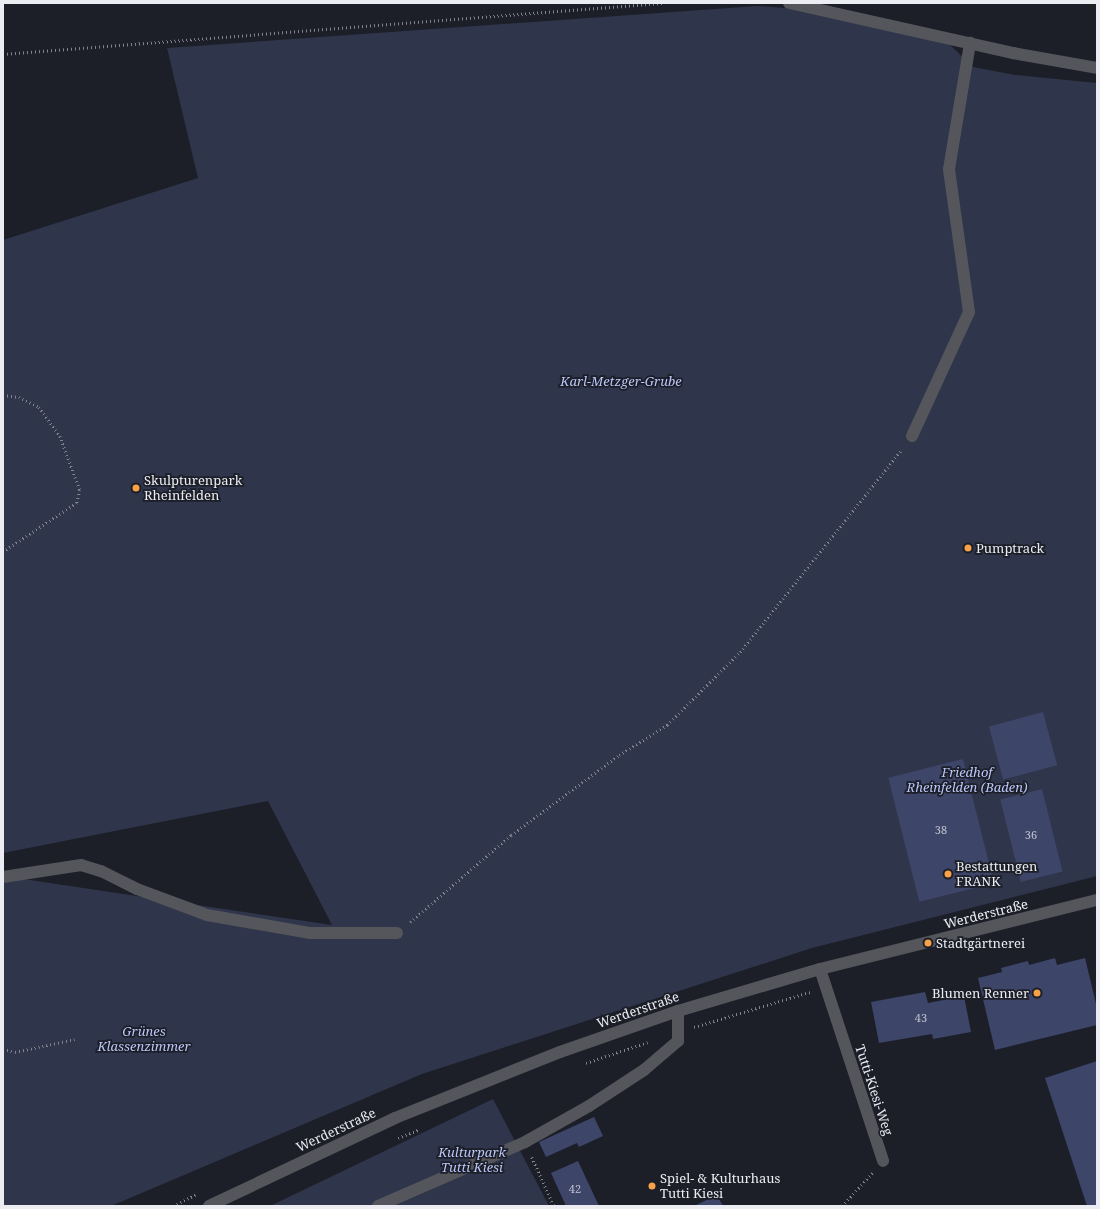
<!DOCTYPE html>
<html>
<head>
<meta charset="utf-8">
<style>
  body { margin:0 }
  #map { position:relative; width:1100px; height:1209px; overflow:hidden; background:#1c1e28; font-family:"Noto Serif",serif }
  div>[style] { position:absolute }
  .green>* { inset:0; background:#2f354b }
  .building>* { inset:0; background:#3d4568; transform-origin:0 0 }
  .path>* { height:2.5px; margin-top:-1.25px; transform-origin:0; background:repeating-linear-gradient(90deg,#81838c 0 1px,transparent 0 4px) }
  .minor>* { height:12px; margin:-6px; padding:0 6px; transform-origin:6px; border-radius:6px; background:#54565b }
  .dots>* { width:11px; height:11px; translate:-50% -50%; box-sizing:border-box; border:2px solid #1c1e28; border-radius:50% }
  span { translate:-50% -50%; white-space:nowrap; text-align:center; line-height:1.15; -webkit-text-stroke:3.5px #1c1e28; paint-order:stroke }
  .number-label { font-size:11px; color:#c0c3d0 }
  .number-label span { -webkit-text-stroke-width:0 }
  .park-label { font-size:13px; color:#bac8fa; font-style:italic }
  .poi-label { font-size:13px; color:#ebedf3 }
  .left { translate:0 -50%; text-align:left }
  .right { translate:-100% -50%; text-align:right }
  .street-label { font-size:13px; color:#ebedf3 }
  .frame { position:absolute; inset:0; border:4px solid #ebedf3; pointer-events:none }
</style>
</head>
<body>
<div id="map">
  <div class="green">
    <div style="clip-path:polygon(757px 6px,785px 8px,949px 44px,973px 67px,1015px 75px,1097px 83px,1097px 876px,812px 948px,422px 1074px,111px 1206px,3px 1206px,3px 876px,332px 925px,268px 801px,3px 853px,3px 240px,198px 178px,167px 48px)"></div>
    <div style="clip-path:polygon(493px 1099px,549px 1206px,270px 1206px)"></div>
  </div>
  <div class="building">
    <div style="left:1043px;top:712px;width:55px;height:56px;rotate:75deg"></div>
    <div style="left:963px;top:759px;width:128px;height:77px;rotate:76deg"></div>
    <div style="left:1042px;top:789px;width:85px;height:43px;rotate:76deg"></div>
    <div style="clip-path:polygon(1055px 958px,1057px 965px,1085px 958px,1097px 1008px,1097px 1025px,995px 1050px,978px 978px,1002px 972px,1001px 968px,1028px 961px,1029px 965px)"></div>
    <div style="clip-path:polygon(925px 992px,928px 1003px,964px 996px,971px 1032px,933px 1039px,932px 1034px,879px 1043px,871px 1002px)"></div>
    <div style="clip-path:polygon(1097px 1061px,1097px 1206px,1087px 1206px,1045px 1078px)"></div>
    <div style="clip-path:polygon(594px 1117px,603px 1136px,579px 1147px,577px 1143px,546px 1157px,539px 1142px)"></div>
    <div style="clip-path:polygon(578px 1161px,599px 1206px,566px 1206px,551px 1173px)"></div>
    <div style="clip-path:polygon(717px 1195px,723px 1206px,694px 1206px)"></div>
  </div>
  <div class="path">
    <div style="left:3px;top:54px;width:661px;rotate:-4.43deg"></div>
    <div style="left:3px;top:395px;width:16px;rotate:7deg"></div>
    <div style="left:19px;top:397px;width:22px;rotate:27deg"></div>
    <div style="left:39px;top:407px;width:36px;rotate:54deg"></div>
    <div style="left:60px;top:436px;width:58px;rotate:69.7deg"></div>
    <div style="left:80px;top:490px;width:13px;rotate:103deg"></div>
    <div style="left:77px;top:503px;width:89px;rotate:146.5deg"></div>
    <div style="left:410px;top:922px;width:133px;rotate:-40.7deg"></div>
    <div style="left:511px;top:835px;width:134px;rotate:-36.5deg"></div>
    <div style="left:619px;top:755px;width:57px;rotate:-32deg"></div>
    <div style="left:667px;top:725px;width:103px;rotate:-45deg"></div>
    <div style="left:740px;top:652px;width:260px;rotate:-51.4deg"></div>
    <div style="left:694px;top:1027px;width:121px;rotate:-16.8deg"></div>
    <div style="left:3px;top:1049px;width:12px;rotate:14deg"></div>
    <div style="left:15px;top:1052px;width:61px;rotate:-12.2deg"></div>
    <div style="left:586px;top:1063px;width:65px;rotate:-18.7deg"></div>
    <div style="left:398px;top:1138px;width:22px;rotate:-22deg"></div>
    <div style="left:532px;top:1157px;width:54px;rotate:65.8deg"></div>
    <div style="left:173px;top:1206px;width:25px;rotate:-27deg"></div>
    <div style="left:842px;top:1206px;width:45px;rotate:-47.7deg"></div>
  </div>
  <div class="minor">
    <div style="left:789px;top:3px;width:230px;rotate:12.6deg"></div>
    <div style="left:1013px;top:53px;width:85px;rotate:10.1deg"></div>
    <div style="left:912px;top:436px;width:136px;rotate:-65.3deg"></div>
    <div style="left:969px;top:312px;width:144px;rotate:-98deg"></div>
    <div style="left:949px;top:169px;width:128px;rotate:-80.5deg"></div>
    <div style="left:3px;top:877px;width:79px;rotate:-8.7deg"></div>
    <div style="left:81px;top:865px;width:21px;rotate:17deg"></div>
    <div style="left:101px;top:871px;width:40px;rotate:26.6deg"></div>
    <div style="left:137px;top:889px;width:75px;rotate:20.4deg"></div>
    <div style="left:207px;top:915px;width:105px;rotate:9.9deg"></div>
    <div style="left:310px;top:933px;width:87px"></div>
    <div style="left:820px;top:969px;width:202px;rotate:71.8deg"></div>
    <div style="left:209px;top:1206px;width:206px;rotate:-25.3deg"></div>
    <div style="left:395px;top:1118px;width:178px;rotate:-21.8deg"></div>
    <div style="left:560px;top:1052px;width:125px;rotate:-19.2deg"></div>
    <div style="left:678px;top:1011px;width:148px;rotate:-16.5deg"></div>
    <div style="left:820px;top:969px;width:285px;rotate:-14deg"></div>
    <div style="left:378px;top:1206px;width:160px;rotate:-23.5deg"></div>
    <div style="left:525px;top:1142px;width:73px;rotate:-29.4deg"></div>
    <div style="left:589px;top:1106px;width:66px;rotate:-33.2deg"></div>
    <div style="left:644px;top:1070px;width:45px;rotate:-40.5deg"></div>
    <div style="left:678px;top:1041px;width:30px;rotate:-90deg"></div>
  </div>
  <div class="dots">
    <div style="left:136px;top:488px;background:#f7a149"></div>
    <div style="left:968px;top:548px;background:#f7a149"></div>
    <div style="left:948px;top:874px;background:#f7a149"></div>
    <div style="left:928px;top:943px;background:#f7a149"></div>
    <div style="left:1037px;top:993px;background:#f7a149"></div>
    <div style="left:652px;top:1186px;background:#f7a149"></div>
  </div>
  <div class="number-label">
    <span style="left:941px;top:830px">38</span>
    <span style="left:1031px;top:835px">36</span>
    <span style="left:921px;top:1018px">43</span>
    <span style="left:575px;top:1189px">42</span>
  </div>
  <div class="park-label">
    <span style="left:621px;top:381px">Karl-Metzger-Grube</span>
    <span style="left:967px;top:780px">Friedhof<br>Rheinfelden (Baden)</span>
    <span style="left:144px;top:1039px">Grünes<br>Klassenzimmer</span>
    <span style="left:472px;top:1160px">Kulturpark<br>Tutti Kiesi</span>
  </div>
  <div class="poi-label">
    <span class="left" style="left:144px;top:488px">Skulpturenpark<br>Rheinfelden</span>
    <span class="left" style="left:976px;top:548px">Pumptrack</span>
    <span class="left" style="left:956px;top:874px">Bestattungen<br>FRANK</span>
    <span class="left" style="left:936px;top:943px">Stadtgärtnerei</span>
    <span class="right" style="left:1029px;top:993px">Blumen Renner</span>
    <span class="left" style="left:660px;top:1186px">Spiel- &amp; Kulturhaus<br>Tutti Kiesi</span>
  </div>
  <div class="street-label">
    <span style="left:986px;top:914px;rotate:-14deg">Werderstraße</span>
    <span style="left:638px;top:1010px;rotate:-19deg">Werderstraße</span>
    <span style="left:874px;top:1090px;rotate:72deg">Tutti-Kiesi-Weg</span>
    <span style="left:336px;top:1130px;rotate:-25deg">Werderstraße</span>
  </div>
  <div class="frame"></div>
</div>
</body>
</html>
